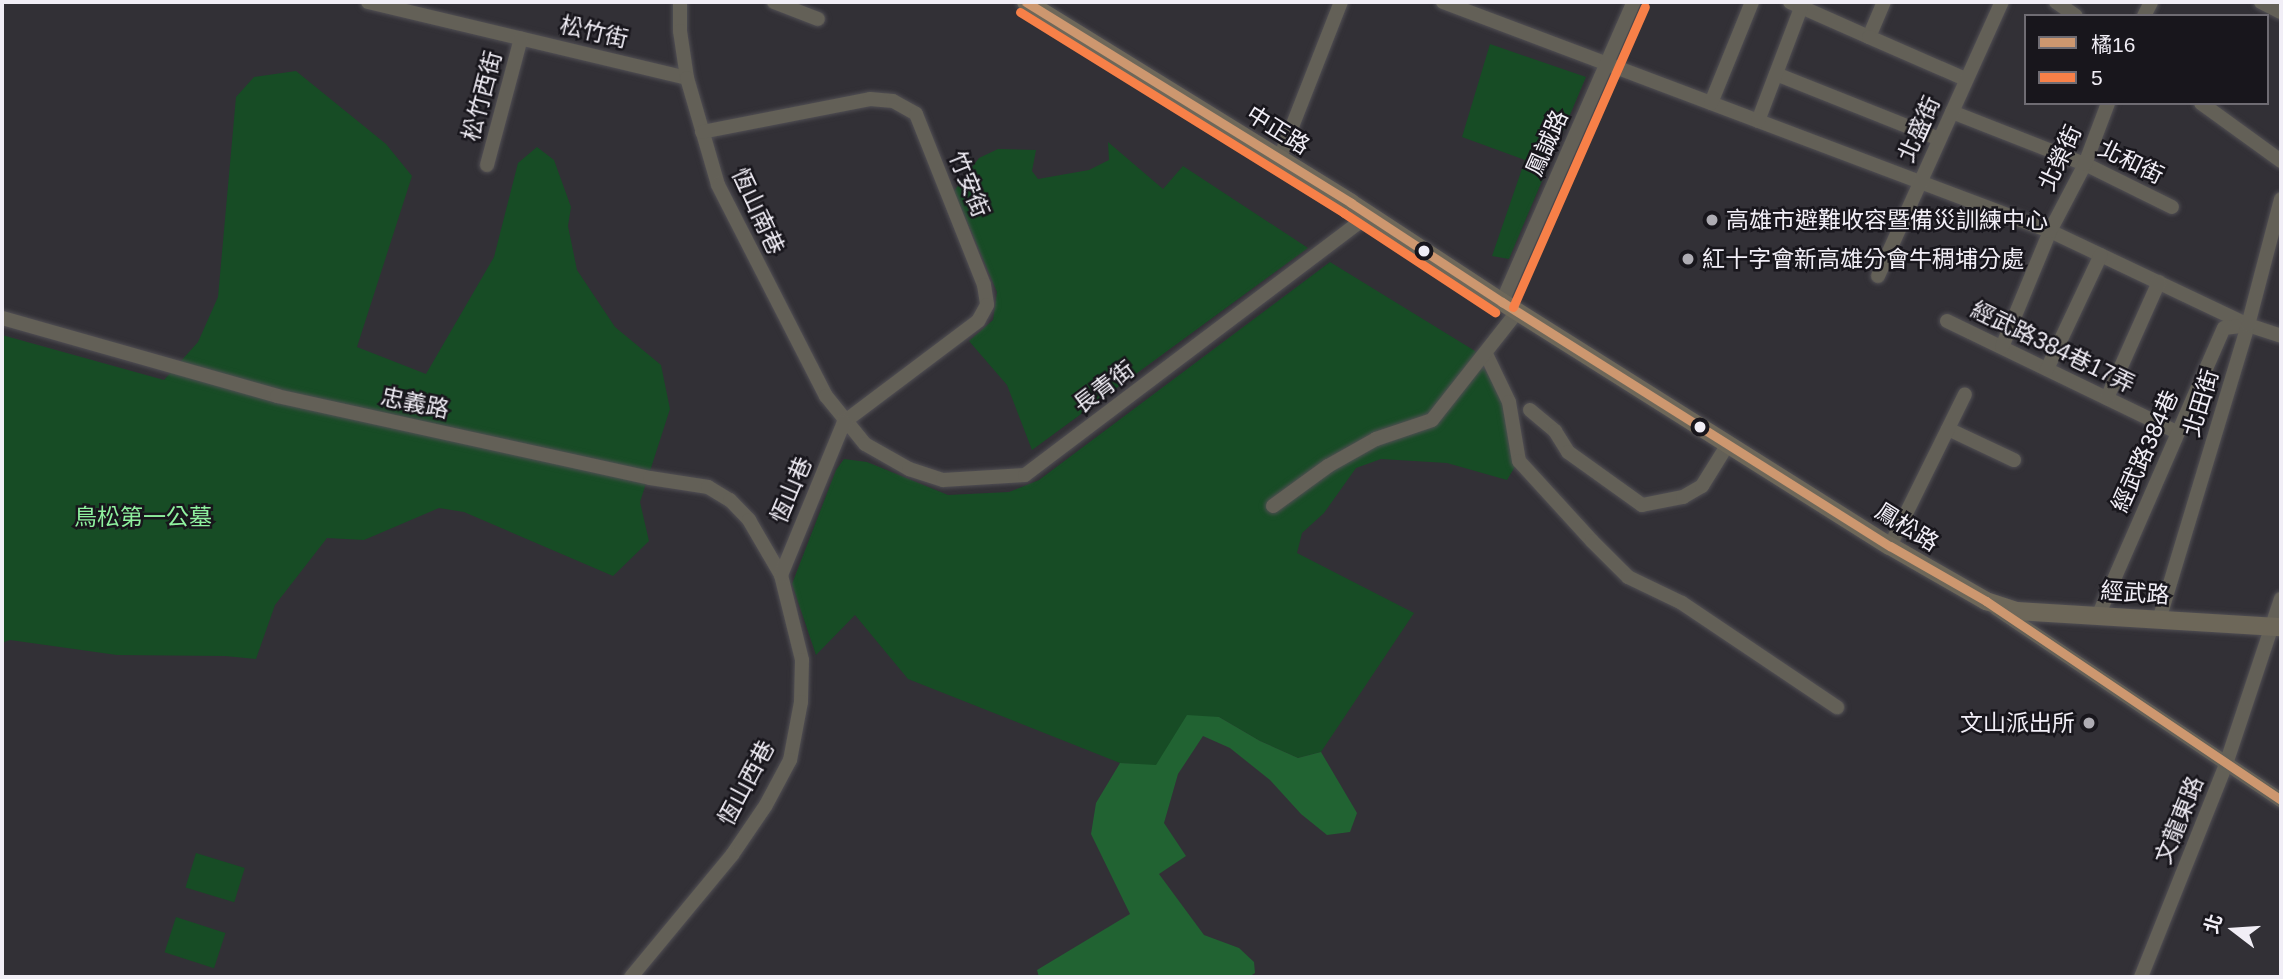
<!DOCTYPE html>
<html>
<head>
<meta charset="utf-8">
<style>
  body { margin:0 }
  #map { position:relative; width:2283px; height:979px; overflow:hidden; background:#323036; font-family:Arial,"Noto Sans TC",sans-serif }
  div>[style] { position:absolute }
  .green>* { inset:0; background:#174c25; transform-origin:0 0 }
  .forest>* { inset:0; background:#216332 }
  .roads { filter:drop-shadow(0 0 2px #514f54) drop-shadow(0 0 2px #514f54) }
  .minor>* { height:14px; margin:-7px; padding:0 7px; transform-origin:7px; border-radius:7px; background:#636057 }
  .major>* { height:18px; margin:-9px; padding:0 9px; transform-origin:9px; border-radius:9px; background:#6d6759 }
  .bus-1>* { height:9px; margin:-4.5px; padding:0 4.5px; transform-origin:4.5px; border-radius:4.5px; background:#cd976f }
  .bus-2>* { height:9px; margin:-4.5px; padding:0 4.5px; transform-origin:4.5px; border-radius:4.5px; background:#f78048 }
  .dots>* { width:19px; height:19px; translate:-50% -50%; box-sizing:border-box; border:4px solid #18161c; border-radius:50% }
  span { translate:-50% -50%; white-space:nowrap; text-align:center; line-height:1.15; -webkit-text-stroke:5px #18161c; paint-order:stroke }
  .street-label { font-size:23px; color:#f1eef6 }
  .poi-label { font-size:23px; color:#f1eef6 }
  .left { translate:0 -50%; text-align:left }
  .right { translate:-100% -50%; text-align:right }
  .park-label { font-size:23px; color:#8ff19f }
  .frame { position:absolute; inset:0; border:4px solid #f1eef6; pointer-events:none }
  .legend { position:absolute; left:2024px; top:14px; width:245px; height:91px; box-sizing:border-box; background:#18161c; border:2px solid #6f6c73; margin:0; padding:9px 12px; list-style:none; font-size:21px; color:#f1eef6 }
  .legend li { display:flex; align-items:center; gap:14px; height:35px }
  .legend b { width:35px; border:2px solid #6f6c73 }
  .north { position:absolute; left:2199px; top:895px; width:70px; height:70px; -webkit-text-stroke:5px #18161c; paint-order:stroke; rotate:287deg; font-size:19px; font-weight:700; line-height:28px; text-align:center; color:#f1eef6 }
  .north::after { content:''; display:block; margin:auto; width:24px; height:32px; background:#f1eef6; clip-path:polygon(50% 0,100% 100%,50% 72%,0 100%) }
</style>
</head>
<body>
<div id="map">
  <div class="green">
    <div style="clip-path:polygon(1490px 44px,1586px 77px,1509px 259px,1492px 256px,1525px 160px,1462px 137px)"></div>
    <div style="clip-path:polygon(296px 71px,386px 144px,412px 176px,357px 347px,426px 374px,494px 257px,518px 163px,537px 147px,554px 160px,571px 207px,568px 226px,577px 270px,615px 327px,661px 365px,670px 409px,640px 502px,649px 541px,613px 576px,464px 512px,439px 508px,364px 540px,327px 538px,275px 605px,256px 659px,225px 656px,117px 655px,10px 640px,2px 643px,2px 335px,164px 380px,198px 342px,218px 297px,236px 97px,254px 77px)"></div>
    <div style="clip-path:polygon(1108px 142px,1163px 189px,1183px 166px,1308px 248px,1032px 450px,1007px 385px,969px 341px,993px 320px,997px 292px,954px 191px,979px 158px,998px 149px,1036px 150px,1032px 171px,1038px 179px,1089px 170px,1109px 160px)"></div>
    <div style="clip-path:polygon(1330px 262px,1475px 351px,1508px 412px,1516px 465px,1507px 480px,1447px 463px,1381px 459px,1356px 468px,1324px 513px,1302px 533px,1297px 553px,1414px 613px,1321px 752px,1298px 758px,1260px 741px,1219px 717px,1168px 751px,1156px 766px,1120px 763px,908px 679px,855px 615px,816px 655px,792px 584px,836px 470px,844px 459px,867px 462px,948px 495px,1009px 492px,1039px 480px)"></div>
    <div style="left:196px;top:853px;width:51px;height:36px;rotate:17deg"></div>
    <div style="left:176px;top:917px;width:52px;height:37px;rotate:18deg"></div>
  </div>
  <div class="forest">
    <div style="clip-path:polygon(1187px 715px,1219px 717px,1260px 741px,1298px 758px,1321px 752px,1357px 813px,1350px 832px,1327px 835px,1301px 814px,1270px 780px,1230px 748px,1203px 736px,1178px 774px,1164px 823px,1186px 856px,1159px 874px,1204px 935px,1239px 948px,1254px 962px,1255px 973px,1249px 977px,1039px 977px,1037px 970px,1130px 914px,1091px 834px,1096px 803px,1120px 763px,1156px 765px)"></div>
  </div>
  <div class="roads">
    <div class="minor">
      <div style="left:368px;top:2px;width:328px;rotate:13.4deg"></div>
      <div style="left:680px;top:2px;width:29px;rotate:90deg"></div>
      <div style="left:680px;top:31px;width:48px;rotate:81.5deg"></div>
      <div style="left:687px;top:78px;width:111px;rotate:73.8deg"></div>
      <div style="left:718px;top:185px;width:237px;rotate:62.9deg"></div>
      <div style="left:826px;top:396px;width:62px;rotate:50.9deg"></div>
      <div style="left:865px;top:444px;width:51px;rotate:29.6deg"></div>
      <div style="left:909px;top:469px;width:36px;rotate:18deg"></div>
      <div style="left:943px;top:480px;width:82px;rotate:-3.5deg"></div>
      <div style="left:1025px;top:475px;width:431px;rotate:-37.1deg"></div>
      <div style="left:774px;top:2px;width:47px;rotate:21.1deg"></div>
      <div style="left:1443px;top:2px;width:649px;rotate:20.67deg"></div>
      <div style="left:2050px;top:231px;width:219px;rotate:25.4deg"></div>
      <div style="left:2248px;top:325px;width:35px;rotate:18deg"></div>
      <div style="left:1790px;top:2px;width:86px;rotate:23.9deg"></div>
      <div style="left:1869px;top:37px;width:38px;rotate:-67deg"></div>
      <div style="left:2056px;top:2px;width:24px;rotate:35deg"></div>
      <div style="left:2261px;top:2px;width:22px;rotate:27deg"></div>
      <div style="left:2144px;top:16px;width:16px;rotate:-63deg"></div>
      <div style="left:1869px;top:37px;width:105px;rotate:23.6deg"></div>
      <div style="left:1776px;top:74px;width:175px;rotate:21.7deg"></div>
      <div style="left:1711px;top:103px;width:109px;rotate:-67.9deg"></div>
      <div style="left:2201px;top:103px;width:99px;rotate:35.9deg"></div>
      <div style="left:1952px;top:112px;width:143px;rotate:21.4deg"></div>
      <div style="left:2085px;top:164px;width:97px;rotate:26.3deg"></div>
      <div style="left:1758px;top:121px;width:121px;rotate:-69.2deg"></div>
      <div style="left:702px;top:132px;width:171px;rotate:-11.1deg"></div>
      <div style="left:870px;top:99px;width:23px;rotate:5deg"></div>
      <div style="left:893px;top:101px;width:26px;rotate:29deg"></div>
      <div style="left:916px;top:114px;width:184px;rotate:68.3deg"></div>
      <div style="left:984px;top:285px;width:20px;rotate:81deg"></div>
      <div style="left:987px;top:305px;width:18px;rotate:119deg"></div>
      <div style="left:978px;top:321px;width:168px;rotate:143deg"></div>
      <div style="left:1279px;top:160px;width:170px;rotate:-68.6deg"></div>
      <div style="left:487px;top:165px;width:131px;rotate:-75deg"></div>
      <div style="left:1878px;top:276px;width:301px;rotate:-65.7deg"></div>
      <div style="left:1502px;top:302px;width:328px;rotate:-66.3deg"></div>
      <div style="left:2px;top:318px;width:286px;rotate:15.8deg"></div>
      <div style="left:277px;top:396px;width:382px;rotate:12.4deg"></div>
      <div style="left:650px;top:478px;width:59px;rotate:8.8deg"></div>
      <div style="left:708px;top:487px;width:26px;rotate:31deg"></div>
      <div style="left:730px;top:500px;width:28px;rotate:46deg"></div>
      <div style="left:749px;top:520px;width:64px;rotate:59.8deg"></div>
      <div style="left:781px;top:575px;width:88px;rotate:76.1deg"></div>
      <div style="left:802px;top:660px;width:42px;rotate:91.4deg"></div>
      <div style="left:801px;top:702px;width:59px;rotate:100.7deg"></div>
      <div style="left:790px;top:760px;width:51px;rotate:118.1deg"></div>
      <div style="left:766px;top:805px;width:60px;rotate:124.2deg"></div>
      <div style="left:732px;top:855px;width:158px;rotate:129.6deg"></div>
      <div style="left:1947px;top:321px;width:255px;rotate:25.8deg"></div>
      <div style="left:2002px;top:347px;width:126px;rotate:-67.5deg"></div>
      <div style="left:2050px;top:231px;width:76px;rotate:-62.4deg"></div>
      <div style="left:2085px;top:164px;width:65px;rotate:-69.3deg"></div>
      <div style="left:1486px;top:354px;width:53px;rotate:64.4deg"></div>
      <div style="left:1509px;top:402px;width:60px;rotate:80.4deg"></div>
      <div style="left:1519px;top:461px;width:108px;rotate:47.6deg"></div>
      <div style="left:1592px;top:541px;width:51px;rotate:45deg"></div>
      <div style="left:1628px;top:577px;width:60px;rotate:25.7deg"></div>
      <div style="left:1682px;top:603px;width:187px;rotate:33.9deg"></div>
      <div style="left:2047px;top:369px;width:126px;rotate:-64.7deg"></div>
      <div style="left:2107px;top:398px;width:127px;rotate:-65.9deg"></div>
      <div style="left:1530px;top:410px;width:33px;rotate:40deg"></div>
      <div style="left:1555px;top:431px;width:25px;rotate:58deg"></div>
      <div style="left:1568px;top:452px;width:91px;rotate:35.6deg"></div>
      <div style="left:1642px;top:505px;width:42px;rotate:-11deg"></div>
      <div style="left:1683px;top:497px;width:22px;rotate:-30deg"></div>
      <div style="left:1702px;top:486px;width:49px;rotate:-58.2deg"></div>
      <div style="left:1948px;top:429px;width:73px;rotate:25.2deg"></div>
      <div style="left:1273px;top:506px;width:68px;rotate:-36deg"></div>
      <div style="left:1328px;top:466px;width:55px;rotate:-29.4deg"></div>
      <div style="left:1376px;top:439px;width:59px;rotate:-18.7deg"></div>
      <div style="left:1432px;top:420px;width:137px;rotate:-51.8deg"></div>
      <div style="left:1890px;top:546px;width:169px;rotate:-63.7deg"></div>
      <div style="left:781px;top:575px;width:165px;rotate:-67.6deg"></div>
      <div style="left:1996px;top:608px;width:344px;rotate:34deg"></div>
      <div style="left:2098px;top:616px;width:314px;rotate:-66.4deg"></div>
      <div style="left:2224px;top:328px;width:23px;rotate:-7deg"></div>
      <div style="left:2159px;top:620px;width:308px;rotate:-73.2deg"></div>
      <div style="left:2248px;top:325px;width:130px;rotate:-75.3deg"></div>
      <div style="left:2141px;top:977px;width:229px;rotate:-68.2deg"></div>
      <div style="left:2226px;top:764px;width:174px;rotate:-71.6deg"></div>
    </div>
    <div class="major">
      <div style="left:1026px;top:2px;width:382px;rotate:31.7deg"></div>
      <div style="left:1351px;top:203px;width:181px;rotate:33.3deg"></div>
      <div style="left:1502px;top:302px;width:458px;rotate:32.2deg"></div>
      <div style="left:1890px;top:546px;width:111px;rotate:29.8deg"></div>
      <div style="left:1986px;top:601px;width:33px;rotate:18deg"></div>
      <div style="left:2017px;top:611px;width:264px;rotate:3.5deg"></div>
    </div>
  </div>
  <div class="bus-1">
    <div style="left:1026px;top:2px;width:382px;rotate:31.7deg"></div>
    <div style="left:1351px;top:203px;width:181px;rotate:33.3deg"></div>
    <div style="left:1502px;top:302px;width:458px;rotate:32.2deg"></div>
    <div style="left:1890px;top:546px;width:111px;rotate:29.8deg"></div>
    <div style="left:1986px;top:601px;width:356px;rotate:34deg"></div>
  </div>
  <div class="bus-2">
    <div style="left:1020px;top:12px;width:381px;rotate:31.8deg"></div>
    <div style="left:1344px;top:213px;width:181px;rotate:33.3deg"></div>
    <div style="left:1513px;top:307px;width:328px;rotate:-66.3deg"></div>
  </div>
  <div class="dots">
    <div style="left:1712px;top:220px;background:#aeacb3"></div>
    <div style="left:1424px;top:251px;background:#f1eef6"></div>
    <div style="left:1688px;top:259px;background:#aeacb3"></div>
    <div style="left:1700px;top:427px;background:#f1eef6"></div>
    <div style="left:2089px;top:723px;background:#aeacb3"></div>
  </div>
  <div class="street-label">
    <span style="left:594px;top:32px;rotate:13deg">松竹街</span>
    <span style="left:482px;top:96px;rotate:-75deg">松竹西街</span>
    <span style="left:1919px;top:129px;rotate:-66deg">北盛街</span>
    <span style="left:1278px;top:130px;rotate:32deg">中正路</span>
    <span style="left:1547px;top:143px;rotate:-66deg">鳳誠路</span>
    <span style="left:2060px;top:158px;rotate:-65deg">北榮街</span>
    <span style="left:2131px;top:162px;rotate:26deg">北和街</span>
    <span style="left:969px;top:184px;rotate:68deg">竹安街</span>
    <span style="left:758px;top:211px;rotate:65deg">恆山南巷</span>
    <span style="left:2053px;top:347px;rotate:26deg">經武路384巷17弄</span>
    <span style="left:1104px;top:387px;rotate:-37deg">長青街</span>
    <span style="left:415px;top:403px;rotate:12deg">忠義路</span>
    <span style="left:2201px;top:403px;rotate:-73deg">北田街</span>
    <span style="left:2145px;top:451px;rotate:-66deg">經武路384巷</span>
    <span style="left:791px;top:490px;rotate:-67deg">恆山巷</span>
    <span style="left:1907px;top:527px;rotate:32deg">鳳松路</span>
    <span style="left:2135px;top:593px;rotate:4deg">經武路</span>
    <span style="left:746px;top:783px;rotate:-62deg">恆山西巷</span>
    <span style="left:2179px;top:820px;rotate:-68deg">文龍東路</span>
  </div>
  <div class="poi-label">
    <span class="left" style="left:1726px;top:220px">高雄市避難收容暨備災訓練中心</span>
    <span class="left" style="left:1702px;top:259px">紅十字會新高雄分會牛稠埔分處</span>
    <span class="right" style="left:2075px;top:723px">文山派出所</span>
  </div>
  <div class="park-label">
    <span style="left:143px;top:517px">鳥松第一公墓</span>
  </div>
  <div class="frame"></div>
  <ul class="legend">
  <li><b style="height:9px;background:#cd976f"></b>橘16</li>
  <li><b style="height:9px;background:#f78048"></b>5</li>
  </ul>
  <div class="north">北</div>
</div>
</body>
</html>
